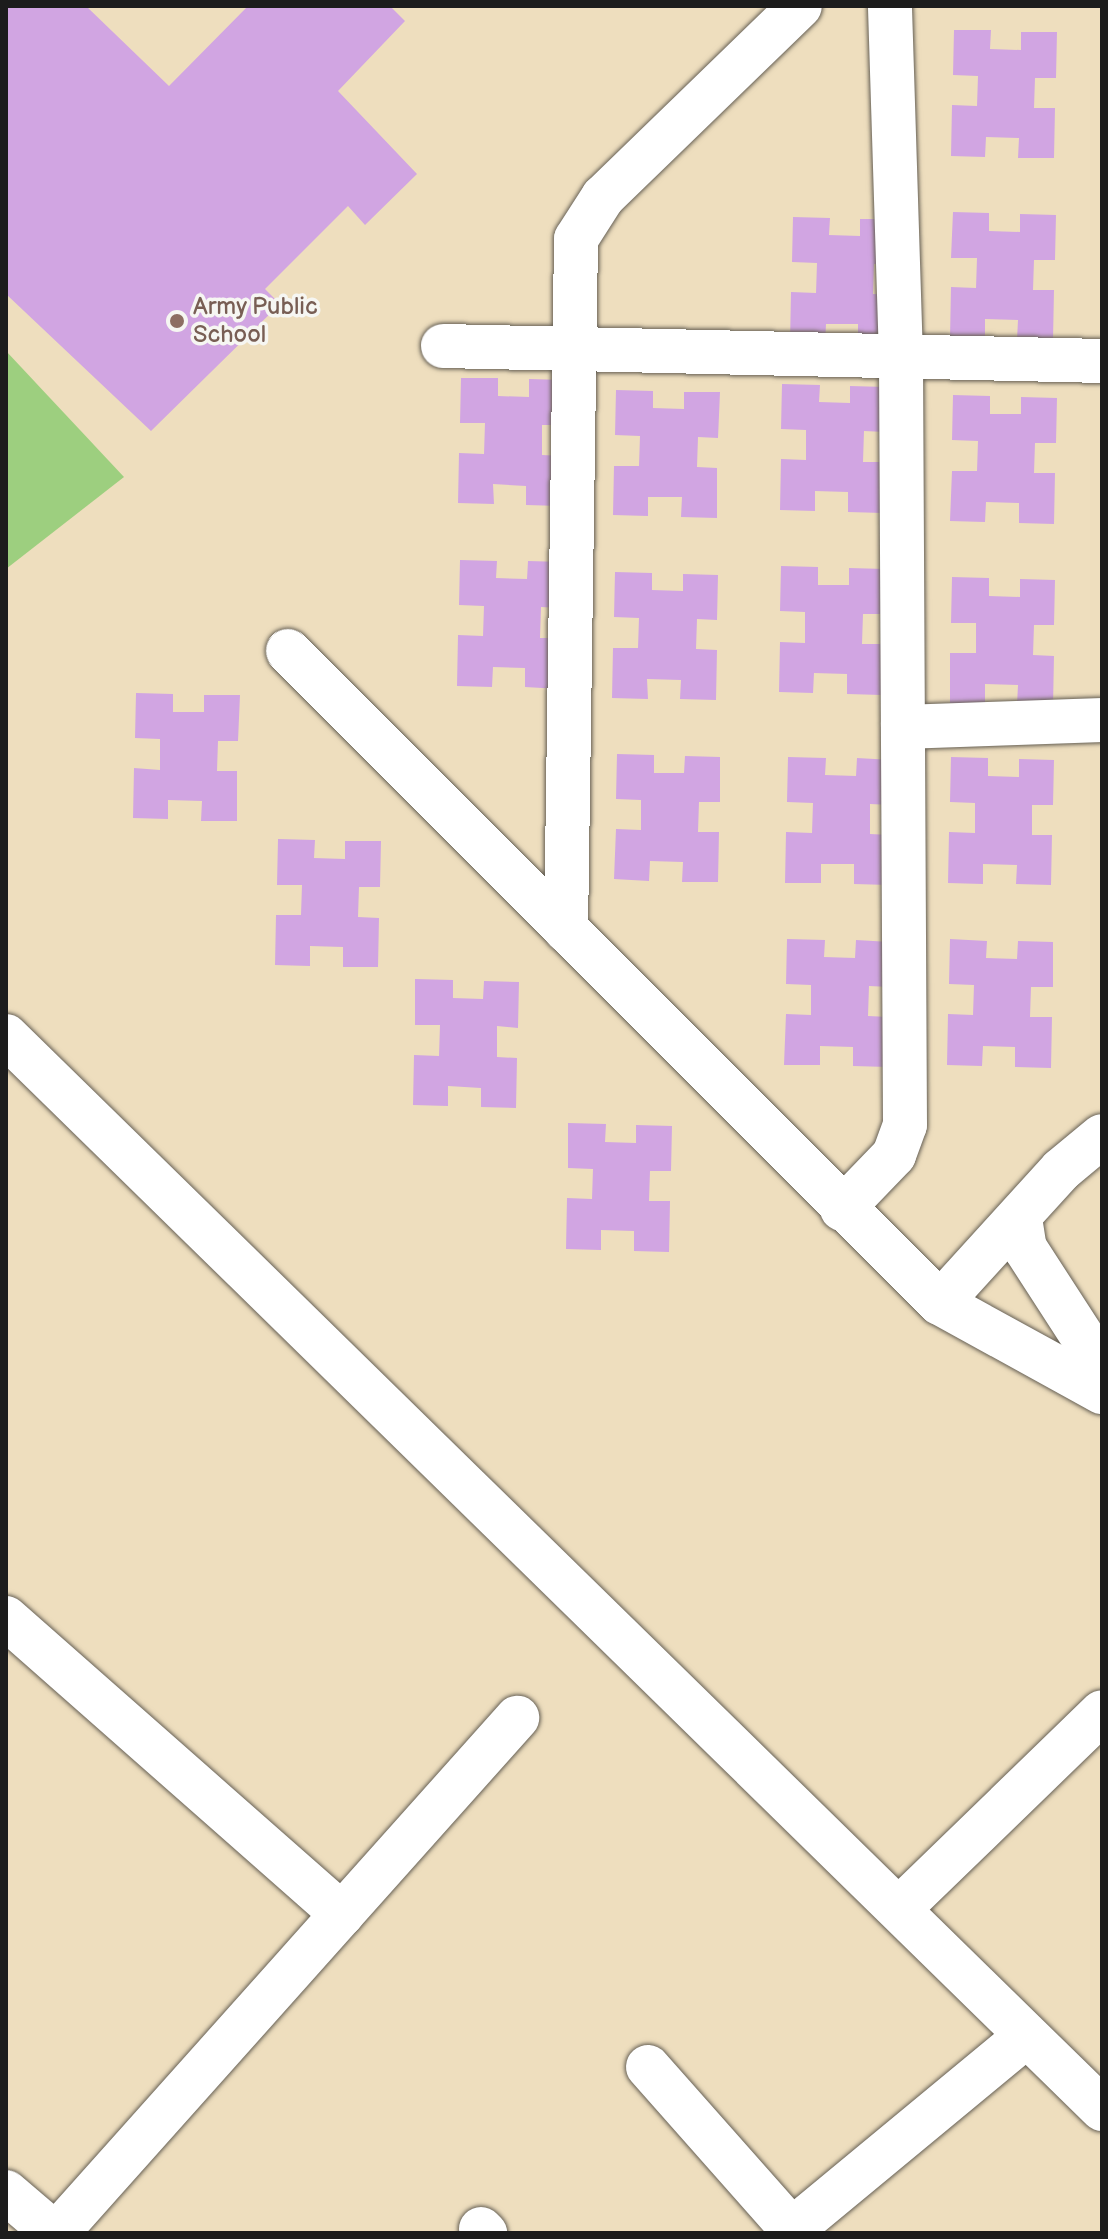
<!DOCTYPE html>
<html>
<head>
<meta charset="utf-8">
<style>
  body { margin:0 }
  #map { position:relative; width:1108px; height:2239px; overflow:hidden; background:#eedebe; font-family:"Balsamiq Sans",sans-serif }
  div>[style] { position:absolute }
  .green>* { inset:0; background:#9dcf7f }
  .building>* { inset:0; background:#d1a5e2 }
  .roads { filter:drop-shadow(0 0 2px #666055) drop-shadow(0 0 2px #666055) }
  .street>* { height:44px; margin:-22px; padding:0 22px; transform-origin:22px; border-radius:22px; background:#fff }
  .dots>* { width:22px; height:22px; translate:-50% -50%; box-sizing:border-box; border:4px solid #f6f6f2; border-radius:50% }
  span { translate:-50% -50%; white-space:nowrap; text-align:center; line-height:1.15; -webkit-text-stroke:7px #f6f6f2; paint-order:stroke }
  .education-label { font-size:24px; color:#785e54 }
  .left { translate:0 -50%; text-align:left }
  .frame { position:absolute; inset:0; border:8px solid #1c1c1c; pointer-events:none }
</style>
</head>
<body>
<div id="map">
  <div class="green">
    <div style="clip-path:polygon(6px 351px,124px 477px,6px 569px)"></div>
  </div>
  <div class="building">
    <div style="clip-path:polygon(6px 6px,86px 6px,169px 86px,248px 6px,390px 6px,405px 21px,338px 91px,417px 174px,365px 225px,348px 206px,265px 289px,280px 304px,151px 431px,6px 294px)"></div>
    <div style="clip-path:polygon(954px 30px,991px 30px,990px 49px,1021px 50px,1021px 32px,1057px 32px,1056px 78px,1035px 78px,1034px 108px,1055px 108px,1054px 158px,1018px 158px,1019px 138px,986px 137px,985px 157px,951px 156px,952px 105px,977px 106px,978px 76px,953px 75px)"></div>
    <div style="clip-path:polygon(953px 212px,989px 213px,989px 231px,1020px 232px,1020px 214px,1056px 215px,1055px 260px,1034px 260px,1033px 290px,1054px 290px,1053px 340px,1017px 340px,1018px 320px,985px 319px,985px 339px,950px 338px,951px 287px,976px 288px,977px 258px,951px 258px)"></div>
    <div style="clip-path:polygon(793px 217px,830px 218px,829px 235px,860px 236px,860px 219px,896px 219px,895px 264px,874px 264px,873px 294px,895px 295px,893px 345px,858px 344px,858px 324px,826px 324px,825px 344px,790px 343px,791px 292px,816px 293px,817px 263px,792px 262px)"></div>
    <div style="clip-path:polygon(461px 378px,498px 378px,498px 396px,529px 397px,529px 379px,564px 380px,563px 425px,542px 425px,542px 455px,562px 456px,561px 506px,526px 505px,526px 486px,493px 484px,494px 504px,458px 503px,459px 453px,484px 454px,485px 423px,460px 423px)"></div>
    <div style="clip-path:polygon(782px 384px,820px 385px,819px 402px,850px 403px,850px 386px,886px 387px,885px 432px,864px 431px,863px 462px,884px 462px,883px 513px,848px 512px,848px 492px,815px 491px,815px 511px,780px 510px,781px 459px,806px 460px,806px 430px,781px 429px)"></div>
    <div style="clip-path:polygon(616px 390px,653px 391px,653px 408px,684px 409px,684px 392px,720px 392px,718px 438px,698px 437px,697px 467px,717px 468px,717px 518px,681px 517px,682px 497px,648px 497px,648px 516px,613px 515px,614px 466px,639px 466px,640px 436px,615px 435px)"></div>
    <div style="clip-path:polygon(953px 395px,990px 396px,990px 414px,1021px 414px,1021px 397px,1057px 398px,1056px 443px,1035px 443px,1034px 473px,1055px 473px,1054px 524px,1019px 523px,1019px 503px,986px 502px,985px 522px,950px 521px,952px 471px,977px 471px,978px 441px,952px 440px)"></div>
    <div style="clip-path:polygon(460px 560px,497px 561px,496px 578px,527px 579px,528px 561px,563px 562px,562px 608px,541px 607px,540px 638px,562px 638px,560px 689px,525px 687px,525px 668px,493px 667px,492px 687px,457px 686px,458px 635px,483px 636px,484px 606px,459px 605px)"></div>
    <div style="clip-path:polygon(781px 566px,818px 567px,818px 585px,849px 585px,849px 568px,885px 569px,883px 614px,863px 614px,862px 644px,883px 644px,882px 695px,847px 694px,847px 674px,814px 673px,813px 693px,779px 692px,780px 642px,805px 643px,805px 612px,780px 611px)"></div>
    <div style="clip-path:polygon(615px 572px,652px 573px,652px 590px,683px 591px,683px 574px,718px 575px,717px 620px,697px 619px,696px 649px,717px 650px,716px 700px,680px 699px,681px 680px,647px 679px,648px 699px,612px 698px,613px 648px,638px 648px,639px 618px,614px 617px)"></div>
    <div style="clip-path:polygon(952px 577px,989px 578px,989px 596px,1020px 597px,1020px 579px,1055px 580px,1054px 625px,1034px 625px,1033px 655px,1054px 656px,1053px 706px,1017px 705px,1018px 685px,985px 684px,985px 704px,950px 703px,950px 653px,976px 653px,976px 623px,951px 623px)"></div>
    <div style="clip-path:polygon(136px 693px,173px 694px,173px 712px,204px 712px,204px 695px,240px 695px,238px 741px,218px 741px,217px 771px,237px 771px,237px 821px,201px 821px,202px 801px,168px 800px,168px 819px,133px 818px,134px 768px,160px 770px,160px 739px,135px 738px)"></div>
    <div style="clip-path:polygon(617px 754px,654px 755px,654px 773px,684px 773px,685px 756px,720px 757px,720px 802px,699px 802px,698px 832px,719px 832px,718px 882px,682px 882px,683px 862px,650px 861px,649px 881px,614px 879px,616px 829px,641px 830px,641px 800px,616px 799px)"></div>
    <div style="clip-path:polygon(788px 757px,826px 758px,825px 775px,856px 776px,857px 758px,892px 760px,891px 805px,870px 804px,870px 834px,890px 835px,889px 885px,854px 884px,854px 864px,821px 864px,821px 883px,785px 883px,786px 832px,812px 833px,813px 803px,787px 802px)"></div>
    <div style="clip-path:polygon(951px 757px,988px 758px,988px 776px,1019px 777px,1019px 759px,1054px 760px,1053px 805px,1032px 805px,1032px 835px,1052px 835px,1051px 885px,1016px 884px,1017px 865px,983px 864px,983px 884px,948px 883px,949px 832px,975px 833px,975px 803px,950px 802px)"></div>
    <div style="clip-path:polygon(278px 839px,315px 840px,314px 858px,345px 859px,345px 841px,381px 841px,380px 887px,359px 887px,358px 917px,379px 918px,378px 967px,343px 967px,343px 947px,310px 946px,310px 966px,275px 965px,276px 915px,301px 915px,302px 885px,277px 885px)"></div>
    <div style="clip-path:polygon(787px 939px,825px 940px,824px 957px,855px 958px,856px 940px,890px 942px,890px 987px,869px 986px,868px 1016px,889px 1017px,888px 1067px,853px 1066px,853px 1047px,820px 1046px,820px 1065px,784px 1065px,786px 1014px,811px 1015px,811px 985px,786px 984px)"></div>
    <div style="clip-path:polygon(950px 939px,987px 941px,986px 958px,1017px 959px,1018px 941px,1053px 942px,1053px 987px,1031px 987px,1030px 1017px,1052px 1017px,1051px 1068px,1015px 1067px,1015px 1047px,983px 1046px,982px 1066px,947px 1065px,948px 1014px,973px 1015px,974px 985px,949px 984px)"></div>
    <div style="clip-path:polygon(415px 979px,453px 980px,453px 998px,483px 999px,484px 981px,519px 982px,518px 1028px,497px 1026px,497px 1057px,517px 1058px,516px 1108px,481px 1107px,481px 1088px,448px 1086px,448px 1106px,413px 1105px,414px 1055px,439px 1056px,440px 1025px,415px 1025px)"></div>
    <div style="clip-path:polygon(568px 1123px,606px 1124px,605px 1142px,636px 1143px,636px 1125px,672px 1126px,671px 1171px,650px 1171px,649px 1201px,670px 1201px,669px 1252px,634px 1251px,634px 1231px,601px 1230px,601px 1250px,566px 1249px,567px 1198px,592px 1199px,593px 1169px,568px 1168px)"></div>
  </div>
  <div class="roads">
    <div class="street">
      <div style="left:443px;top:346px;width:659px;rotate:1.3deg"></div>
      <div style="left:288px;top:651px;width:922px;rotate:45deg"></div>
      <div style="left:940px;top:1303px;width:185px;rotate:28.8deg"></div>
      <div style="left:903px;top:727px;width:199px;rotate:-2deg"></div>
      <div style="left:566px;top:930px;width:691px;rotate:-89.17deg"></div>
      <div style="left:576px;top:239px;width:50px;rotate:-57.3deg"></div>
      <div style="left:603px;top:197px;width:274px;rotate:-44.1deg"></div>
      <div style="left:6px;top:1036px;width:1534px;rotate:44.39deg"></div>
      <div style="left:842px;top:1209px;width:75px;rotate:-46.1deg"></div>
      <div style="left:894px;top:1155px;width:32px;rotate:-70deg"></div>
      <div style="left:905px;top:1125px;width:767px;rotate:-90.3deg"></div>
      <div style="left:901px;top:358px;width:352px;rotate:-91.8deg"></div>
      <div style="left:1020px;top:1218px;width:30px;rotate:81deg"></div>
      <div style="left:1025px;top:1248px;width:142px;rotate:57.1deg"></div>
      <div style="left:940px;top:1303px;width:180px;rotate:-47.7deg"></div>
      <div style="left:1061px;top:1170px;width:53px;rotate:-39.7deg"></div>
      <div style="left:6px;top:1618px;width:448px;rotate:41.4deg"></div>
      <div style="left:901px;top:1907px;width:280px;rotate:-44.1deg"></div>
      <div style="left:648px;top:2067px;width:217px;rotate:48.5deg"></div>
      <div style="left:6px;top:2192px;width:63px;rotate:40.5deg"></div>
      <div style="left:481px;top:2229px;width:6px;rotate:45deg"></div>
      <div style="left:57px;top:2233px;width:691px;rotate:-48.23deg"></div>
      <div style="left:788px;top:2233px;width:309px;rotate:-39.6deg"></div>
    </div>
  </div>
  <div class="dots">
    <div style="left:177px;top:321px;background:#8d6e63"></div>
  </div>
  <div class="education-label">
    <span class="left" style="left:193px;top:321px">Army Public<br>School</span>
  </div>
  <div class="frame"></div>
</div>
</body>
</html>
